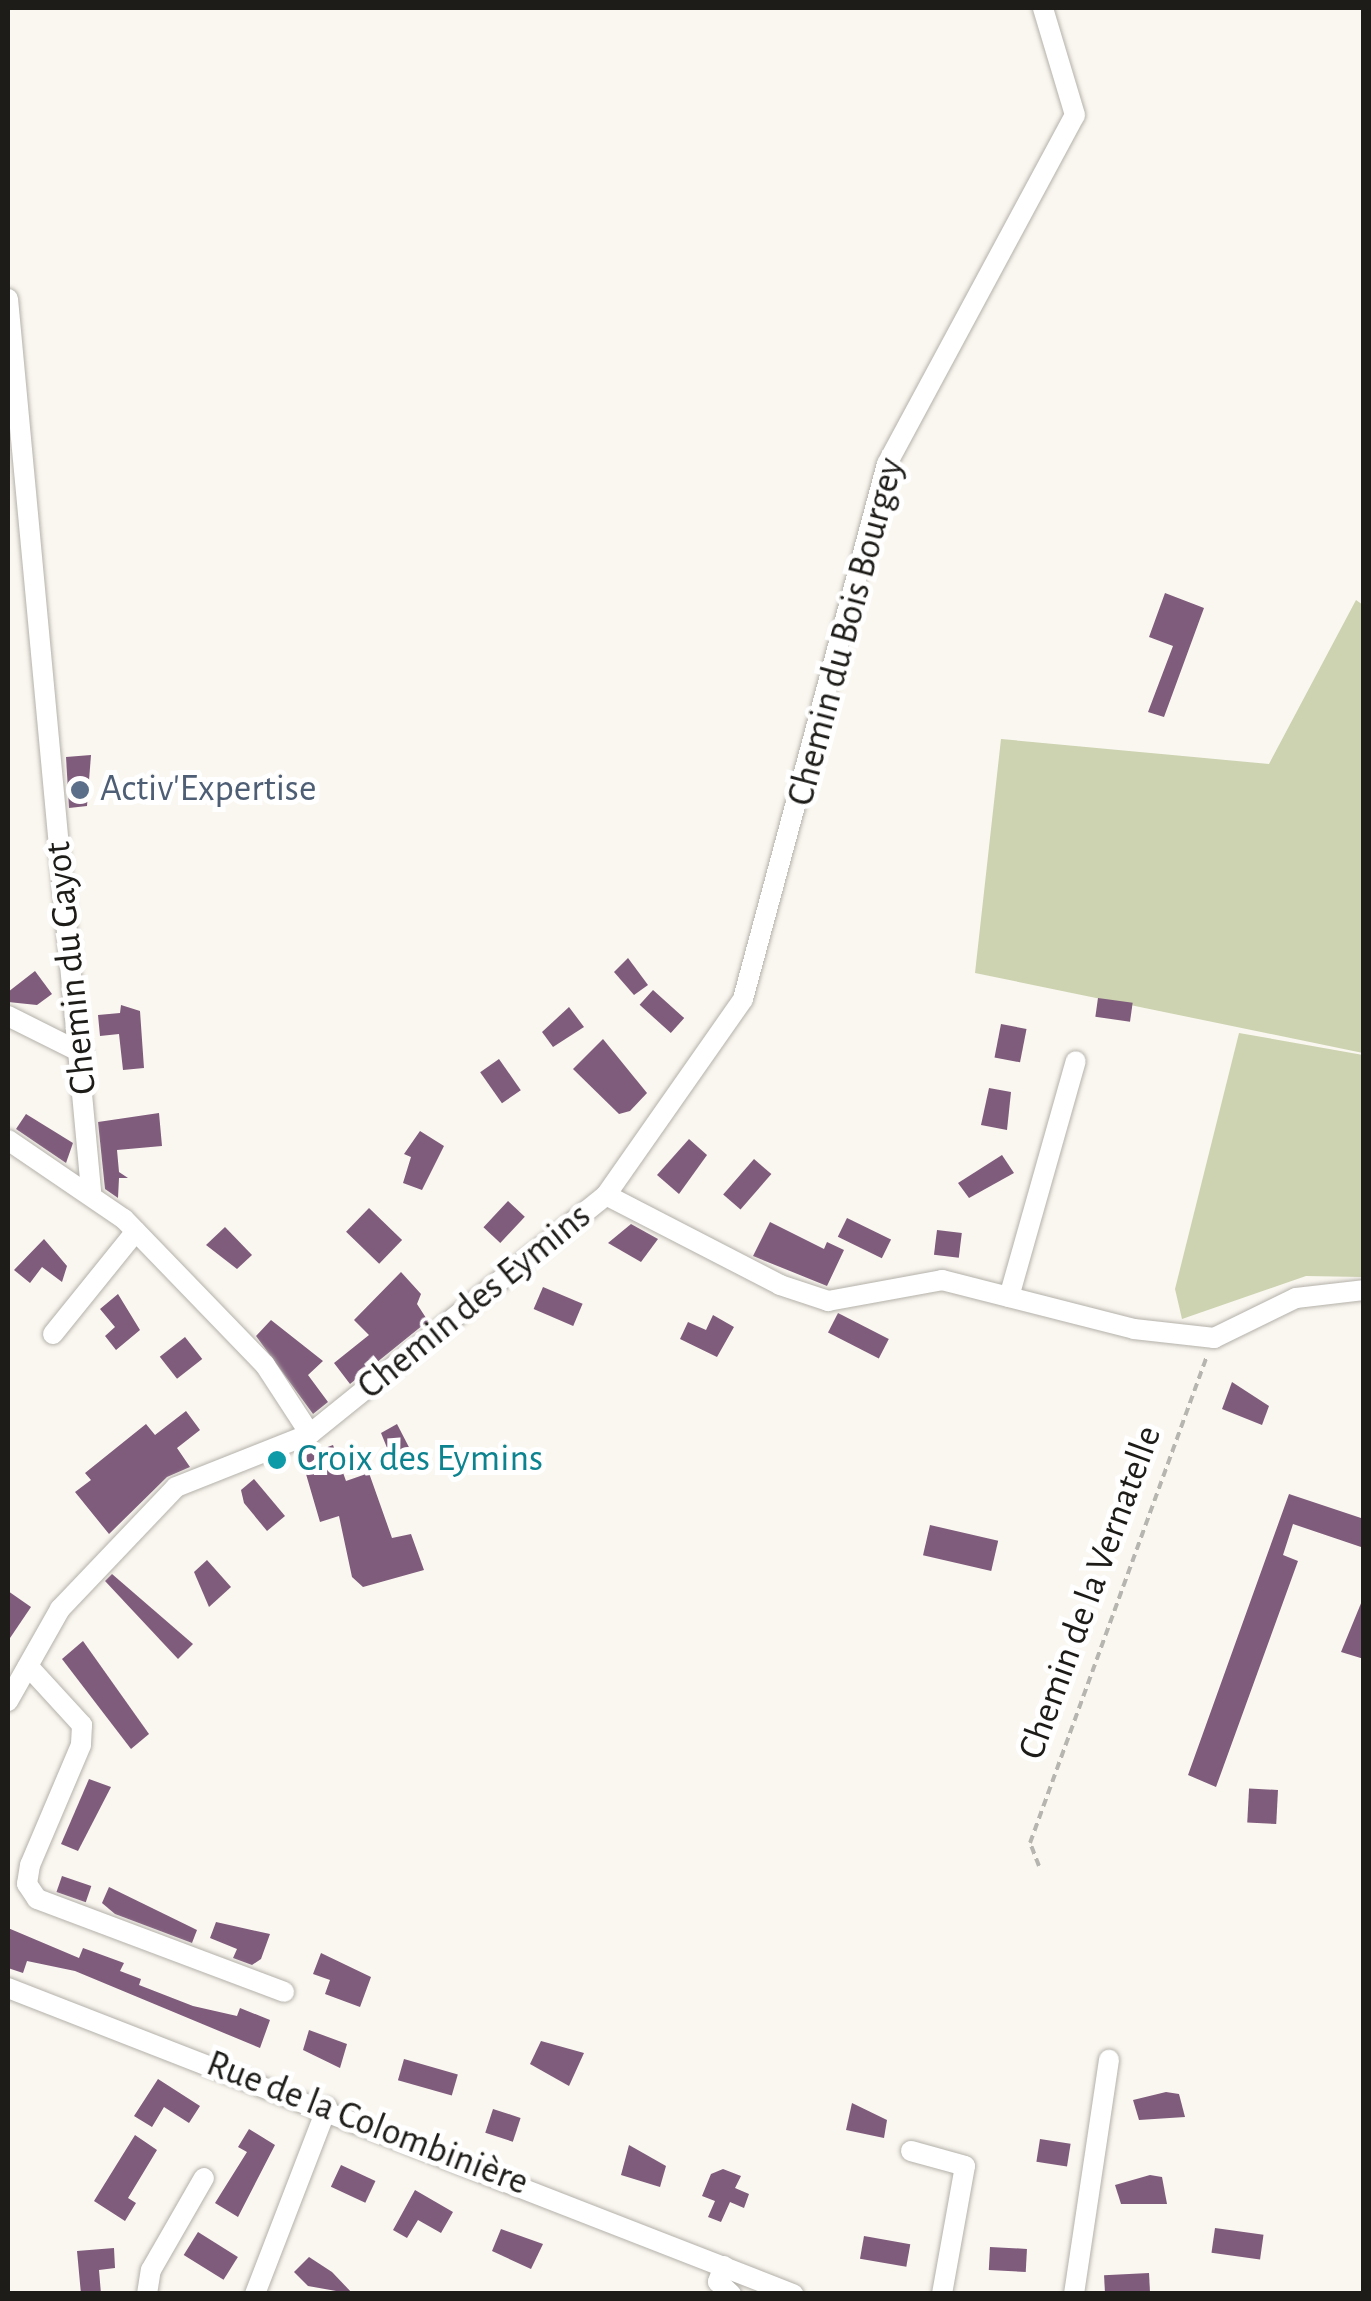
<!DOCTYPE html>
<html>
<head>
<meta charset="utf-8">
<style>
  body { margin:0 }
  #map { position:relative; width:1371px; height:2301px; overflow:hidden; background:#faf7f0; font-family:"Alegreya Sans",sans-serif }
  div>[style] { position:absolute }
  .green>* { inset:0; background:#cdd3b0 }
  .building>* { inset:0; background:#7f5b7c; transform-origin:0 0 }
  .path>* { height:4px; margin-top:-2px; transform-origin:0; background:repeating-linear-gradient(90deg,#b7b5af 0 8px,transparent 0 13px) }
  .roads { filter:drop-shadow(0 0 2px #b4b1aa) drop-shadow(0 0 2px #b4b1aa) }
  .minor>* { height:20px; margin:-10px; padding:0 10px; transform-origin:10px; border-radius:10px; background:#fff }
  .dots>* { width:28px; height:28px; translate:-50% -50%; box-sizing:border-box; border:5px solid #fff; border-radius:50% }
  span { translate:-50% -50%; white-space:nowrap; text-align:center; line-height:1.15; -webkit-text-stroke:10px #fff; paint-order:stroke }
  .street-label { font-size:38px; color:#1d1c19 }
  .service-label { font-size:38px; color:#4e5e75 }
  .left { translate:0 -50%; text-align:left }
  .culture-label { font-size:38px; color:#0d838f }
  .frame { position:absolute; inset:0; border:10px solid #1d1c19; pointer-events:none }
</style>
</head>
<body>
<div id="map">
  <div class="green">
    <div style="clip-path:polygon(1356px 600px,1363px 605px,1363px 1053px,975px 973px,1001px 739px,1269px 764px)"></div>
    <div style="clip-path:polygon(1239px 1033px,1363px 1055px,1363px 1277px,1306px 1276px,1182px 1319px,1175px 1289px)"></div>
  </div>
  <div class="building">
    <div style="clip-path:polygon(1165px 593px,1204px 608px,1164px 717px,1148px 712px,1173px 646px,1149px 637px)"></div>
    <div style="clip-path:polygon(91px 755px,87px 806px,69px 808px,66px 757px)"></div>
    <div style="clip-path:polygon(628px 958px,648px 985px,634px 995px,614px 972px)"></div>
    <div style="clip-path:polygon(35px 971px,52px 994px,37px 1005px,8px 1002px,8px 992px)"></div>
    <div style="left:653px;top:990px;width:42px;height:20px;rotate:42deg"></div>
    <div style="left:1098px;top:998px;width:35px;height:19px;rotate:8deg"></div>
    <div style="clip-path:polygon(121px 1005px,140px 1011px,144px 1068px,123px 1070px,119px 1034px,100px 1036px,98px 1015px,120px 1013px)"></div>
    <div style="clip-path:polygon(569px 1007px,584px 1027px,553px 1047px,542px 1032px)"></div>
    <div style="left:1001px;top:1024px;width:26px;height:34px;rotate:11deg"></div>
    <div style="clip-path:polygon(603px 1039px,647px 1093px,630px 1111px,619px 1114px,573px 1069px)"></div>
    <div style="left:499px;top:1059px;width:38px;height:23px;rotate:55deg"></div>
    <div style="clip-path:polygon(989px 1088px,1011px 1092px,1007px 1130px,981px 1125px)"></div>
    <div style="clip-path:polygon(159px 1113px,162px 1146px,117px 1150px,119px 1172px,128px 1178px,119px 1178px,118px 1198px,105px 1189px,98px 1122px)"></div>
    <div style="clip-path:polygon(26px 1114px,73px 1143px,66px 1163px,16px 1129px)"></div>
    <div style="clip-path:polygon(420px 1131px,444px 1146px,422px 1190px,403px 1183px,411px 1157px,404px 1154px)"></div>
    <div style="clip-path:polygon(689px 1139px,707px 1155px,679px 1194px,657px 1175px)"></div>
    <div style="clip-path:polygon(1002px 1155px,1014px 1173px,969px 1198px,958px 1183px)"></div>
    <div style="left:754px;top:1159px;width:23px;height:47px;rotate:41deg"></div>
    <div style="left:508px;top:1201px;width:23px;height:36px;rotate:43deg"></div>
    <div style="left:369px;top:1208px;width:46px;height:33px;rotate:44deg"></div>
    <div style="left:847px;top:1218px;width:49px;height:21px;rotate:26deg"></div>
    <div style="clip-path:polygon(770px 1222px,824px 1249px,827px 1242px,844px 1250px,827px 1286px,753px 1256px)"></div>
    <div style="clip-path:polygon(631px 1224px,658px 1239px,641px 1262px,608px 1243px)"></div>
    <div style="clip-path:polygon(225px 1227px,252px 1255px,237px 1269px,206px 1245px)"></div>
    <div style="left:937px;top:1230px;width:25px;height:25px;rotate:7deg"></div>
    <div style="clip-path:polygon(44px 1239px,67px 1266px,62px 1282px,42px 1267px,30px 1283px,14px 1270px)"></div>
    <div style="clip-path:polygon(401px 1272px,421px 1294px,417px 1304px,428px 1321px,350px 1384px,334px 1363px,369px 1335px,354px 1320px)"></div>
    <div style="left:543px;top:1287px;width:43px;height:24px;rotate:23deg"></div>
    <div style="clip-path:polygon(118px 1294px,140px 1330px,116px 1350px,105px 1336px,115px 1327px,100px 1309px)"></div>
    <div style="left:838px;top:1313px;width:57px;height:22px;rotate:27deg"></div>
    <div style="clip-path:polygon(713px 1315px,734px 1327px,717px 1357px,680px 1339px,688px 1322px,706px 1330px)"></div>
    <div style="clip-path:polygon(271px 1320px,323px 1361px,308px 1375px,328px 1402px,313px 1414px,256px 1336px)"></div>
    <div style="left:185px;top:1337px;width:28px;height:32px;rotate:52deg"></div>
    <div style="clip-path:polygon(1232px 1382px,1269px 1406px,1262px 1425px,1222px 1409px)"></div>
    <div style="clip-path:polygon(186px 1411px,200px 1430px,177px 1448px,190px 1467px,167px 1477px,109px 1534px,75px 1492px,91px 1480px,85px 1473px,146px 1424px,155px 1435px)"></div>
    <div style="clip-path:polygon(397px 1424px,414px 1457px,394px 1465px,381px 1433px)"></div>
    <div style="clip-path:polygon(333px 1445px,346px 1481px,369px 1473px,392px 1538px,411px 1534px,424px 1570px,363px 1587px,352px 1577px,339px 1516px,320px 1522px,301px 1457px)"></div>
    <div style="clip-path:polygon(254px 1479px,285px 1516px,267px 1531px,244px 1503px,241px 1490px)"></div>
    <div style="clip-path:polygon(1289px 1494px,1364px 1519px,1364px 1548px,1293px 1524px,1283px 1555px,1298px 1561px,1216px 1787px,1188px 1775px)"></div>
    <div style="left:930px;top:1525px;width:70px;height:31px;rotate:13deg"></div>
    <div style="clip-path:polygon(207px 1560px,231px 1587px,209px 1607px,194px 1572px)"></div>
    <div style="clip-path:polygon(112px 1574px,193px 1644px,178px 1659px,105px 1581px)"></div>
    <div style="clip-path:polygon(8px 1591px,31px 1607px,8px 1641px)"></div>
    <div style="clip-path:polygon(1364px 1596px,1364px 1659px,1341px 1652px)"></div>
    <div style="clip-path:polygon(83px 1641px,149px 1734px,131px 1749px,62px 1659px)"></div>
    <div style="clip-path:polygon(89px 1779px,111px 1787px,78px 1851px,61px 1844px)"></div>
    <div style="left:1278px;top:1790px;width:34px;height:29px;rotate:93deg"></div>
    <div style="left:62px;top:1876px;width:31px;height:17px;rotate:19deg"></div>
    <div style="clip-path:polygon(109px 1887px,197px 1930px,192px 1943px,115px 1914px,102px 1903px)"></div>
    <div style="clip-path:polygon(216px 1922px,270px 1934px,261px 1959px,252px 1965px,233px 1958px,237px 1949px,210px 1938px)"></div>
    <div style="clip-path:polygon(8px 1928px,79px 1958px,83px 1948px,124px 1963px,120px 1971px,141px 1979px,139px 1985px,193px 2006px,237px 2016px,240px 2008px,270px 2020px,260px 2048px,75px 1971px,27px 1961px,23px 1973px,8px 1968px)"></div>
    <div style="clip-path:polygon(321px 1953px,371px 1977px,360px 2007px,325px 1994px,330px 1980px,313px 1974px)"></div>
    <div style="clip-path:polygon(309px 2030px,347px 2044px,340px 2068px,303px 2050px)"></div>
    <div style="clip-path:polygon(541px 2041px,584px 2053px,569px 2086px,530px 2064px)"></div>
    <div style="left:404px;top:2059px;width:56px;height:22px;rotate:16deg"></div>
    <div style="clip-path:polygon(158px 2079px,200px 2106px,189px 2123px,164px 2107px,152px 2127px,134px 2116px)"></div>
    <div style="clip-path:polygon(1166px 2092px,1179px 2094px,1185px 2117px,1139px 2120px,1133px 2100px)"></div>
    <div style="clip-path:polygon(852px 2103px,887px 2120px,884px 2138px,846px 2130px)"></div>
    <div style="left:493px;top:2109px;width:29px;height:25px;rotate:18deg"></div>
    <div style="clip-path:polygon(249px 2129px,275px 2145px,238px 2217px,215px 2203px,247px 2152px,238px 2147px)"></div>
    <div style="clip-path:polygon(135px 2135px,157px 2150px,128px 2198px,136px 2203px,125px 2221px,94px 2201px)"></div>
    <div style="left:1040px;top:2139px;width:31px;height:23px;rotate:9deg"></div>
    <div style="clip-path:polygon(629px 2145px,666px 2166px,660px 2187px,621px 2175px)"></div>
    <div style="left:341px;top:2165px;width:38px;height:24px;rotate:25deg"></div>
    <div style="clip-path:polygon(723px 2169px,741px 2176px,735px 2188px,749px 2194px,744px 2208px,730px 2202px,721px 2222px,708px 2217px,715px 2201px,702px 2196px,711px 2174px)"></div>
    <div style="clip-path:polygon(1150px 2175px,1162px 2177px,1167px 2204px,1121px 2204px,1115px 2185px)"></div>
    <div style="clip-path:polygon(415px 2190px,453px 2212px,441px 2233px,418px 2220px,407px 2238px,393px 2230px)"></div>
    <div style="left:1215px;top:2228px;width:49px;height:25px;rotate:8deg"></div>
    <div style="clip-path:polygon(501px 2229px,543px 2244px,531px 2269px,492px 2251px)"></div>
    <div style="left:198px;top:2232px;width:47px;height:27px;rotate:32deg"></div>
    <div style="left:864px;top:2236px;width:47px;height:23px;rotate:10deg"></div>
    <div style="left:990px;top:2247px;width:37px;height:23px;rotate:3deg"></div>
    <div style="clip-path:polygon(114px 2248px,115px 2268px,99px 2270px,101px 2294px,81px 2294px,77px 2251px)"></div>
    <div style="clip-path:polygon(309px 2257px,332px 2272px,353px 2294px,308px 2286px,294px 2272px)"></div>
    <div style="left:1149px;top:2273px;width:21px;height:45px;rotate:87deg"></div>
  </div>
  <div class="path">
    <div style="left:1039px;top:1866px;width:25px;rotate:-111deg"></div>
    <div style="left:1030px;top:1843px;width:518px;rotate:-70.03deg"></div>
  </div>
  <div class="roads">
    <div class="minor">
      <div style="left:8px;top:299px;width:896px;rotate:84.68deg"></div>
      <div style="left:8px;top:1016px;width:83px;rotate:26.6deg"></div>
      <div style="left:8px;top:1140px;width:140px;rotate:34.3deg"></div>
      <div style="left:124px;top:1219px;width:203px;rotate:46deg"></div>
      <div style="left:265px;top:1365px;width:82px;rotate:56.9deg"></div>
      <div style="left:606px;top:1195px;width:196px;rotate:27.3deg"></div>
      <div style="left:780px;top:1285px;width:51px;rotate:18.4deg"></div>
      <div style="left:828px;top:1301px;width:116px;rotate:-10.4deg"></div>
      <div style="left:942px;top:1280px;width:198px;rotate:14.3deg"></div>
      <div style="left:1134px;top:1329px;width:81px;rotate:6.4deg"></div>
      <div style="left:1214px;top:1338px;width:91px;rotate:-26deg"></div>
      <div style="left:1296px;top:1298px;width:68px;rotate:-6.7deg"></div>
      <div style="left:1009px;top:1297px;width:245px;rotate:-74.2deg"></div>
      <div style="left:53px;top:1334px;width:132px;rotate:-51.1deg"></div>
      <div style="left:28px;top:1666px;width:80px;rotate:47.5deg"></div>
      <div style="left:82px;top:1725px;width:20px;rotate:93deg"></div>
      <div style="left:81px;top:1745px;width:130px;rotate:113deg"></div>
      <div style="left:30px;top:1865px;width:19px;rotate:99deg"></div>
      <div style="left:27px;top:1884px;width:18px;rotate:56deg"></div>
      <div style="left:37px;top:1899px;width:264px;rotate:20.6deg"></div>
      <div style="left:8px;top:1701px;width:106px;rotate:-60.5deg"></div>
      <div style="left:60px;top:1609px;width:168px;rotate:-46.4deg"></div>
      <div style="left:176px;top:1487px;width:144px;rotate:-21.6deg"></div>
      <div style="left:310px;top:1434px;width:380px;rotate:-38.9deg"></div>
      <div style="left:606px;top:1195px;width:239px;rotate:-55deg"></div>
      <div style="left:743px;top:999px;width:554px;rotate:-74.94deg"></div>
      <div style="left:887px;top:464px;width:396px;rotate:-61.7deg"></div>
      <div style="left:1075px;top:115px;width:112px;rotate:-106.7deg"></div>
      <div style="left:8px;top:1988px;width:843px;rotate:21.3deg"></div>
      <div style="left:911px;top:2151px;width:56px;rotate:15.5deg"></div>
      <div style="left:965px;top:2166px;width:130px;rotate:100.2deg"></div>
      <div style="left:724px;top:2266px;width:17px;rotate:111deg"></div>
      <div style="left:718px;top:2282px;width:18px;rotate:43deg"></div>
      <div style="left:147px;top:2294px;width:24px;rotate:-81deg"></div>
      <div style="left:151px;top:2270px;width:106px;rotate:-60.1deg"></div>
      <div style="left:255px;top:2294px;width:200px;rotate:-68.9deg"></div>
      <div style="left:1074px;top:2294px;width:237px;rotate:-81.5deg"></div>
    </div>
  </div>
  <div class="dots">
    <div style="left:80px;top:790px;background:#5c6f8a"></div>
    <div style="left:277px;top:1460px;background:#0f9aa8"></div>
  </div>
  <div class="street-label">
    <span style="left:847px;top:632px;rotate:-75deg">Chemin du Bois Bourgey</span>
    <span style="left:72px;top:968px;rotate:-96deg">Chemin du Gayot</span>
    <span style="left:475px;top:1302px;rotate:-39deg">Chemin des Eymins</span>
    <span style="left:1091px;top:1593px;rotate:-70deg">Chemin de la Vernatelle</span>
    <span style="left:367px;top:2124px;rotate:21deg">Rue de la Colombinière</span>
  </div>
  <div class="service-label">
    <span class="left" style="left:100px;top:790px">Activ'Expertise</span>
  </div>
  <div class="culture-label">
    <span class="left" style="left:297px;top:1460px">Croix des Eymins</span>
  </div>
  <div class="frame"></div>
</div>
</body>
</html>
